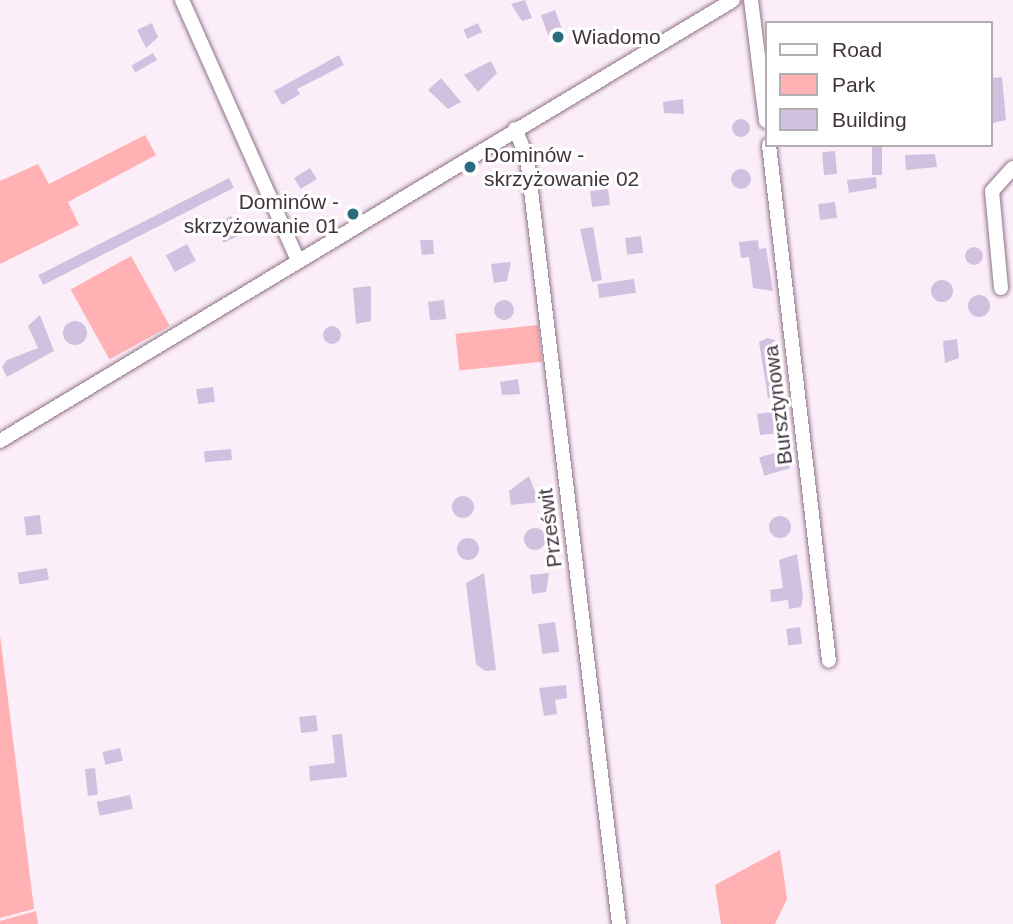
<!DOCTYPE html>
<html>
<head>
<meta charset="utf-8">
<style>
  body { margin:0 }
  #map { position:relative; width:1013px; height:924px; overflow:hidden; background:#fceef9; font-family:Arial,sans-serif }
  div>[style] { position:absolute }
  .green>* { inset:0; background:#ffb1b3; transform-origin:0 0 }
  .building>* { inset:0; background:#d2c0e0; transform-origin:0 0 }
  .round { border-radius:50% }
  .roads { filter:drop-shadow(0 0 2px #8e7188) drop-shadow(0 0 2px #8e7188) }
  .minor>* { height:14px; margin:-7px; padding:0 7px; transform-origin:7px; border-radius:7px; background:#fff }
  .dots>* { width:19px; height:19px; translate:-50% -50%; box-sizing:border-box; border:4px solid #fff; border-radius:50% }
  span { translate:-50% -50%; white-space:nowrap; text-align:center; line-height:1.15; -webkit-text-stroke:6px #fff; paint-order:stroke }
  .poi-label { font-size:21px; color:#40343e }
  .left { translate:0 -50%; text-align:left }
  .right { translate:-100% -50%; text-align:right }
  .street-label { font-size:21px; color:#40343e }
  .legend { position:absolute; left:765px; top:21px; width:228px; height:126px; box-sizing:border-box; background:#fff; border:2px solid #b3aeb2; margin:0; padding:9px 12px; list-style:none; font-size:21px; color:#40343e }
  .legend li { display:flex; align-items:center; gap:14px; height:35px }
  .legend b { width:35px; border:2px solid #b3aeb2 }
</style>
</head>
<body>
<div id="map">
  <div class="green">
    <div style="clip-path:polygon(145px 135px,156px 155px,68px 202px,79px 225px,0 264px,0 181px,38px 164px,49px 184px)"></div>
    <div style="left:131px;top:256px;width:80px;height:69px;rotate:61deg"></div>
    <div style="left:538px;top:325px;width:37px;height:83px;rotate:84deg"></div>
    <div style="clip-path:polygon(0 635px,34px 909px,0 918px)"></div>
    <div style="clip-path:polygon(780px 850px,787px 899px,775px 924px,721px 924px,715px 885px)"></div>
    <div style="clip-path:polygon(36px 911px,38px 924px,0 924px,0 921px)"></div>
  </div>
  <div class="building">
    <div style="clip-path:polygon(525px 0,532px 18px,522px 21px,511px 4px)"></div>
    <div style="left:555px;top:10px;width:32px;height:15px;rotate:70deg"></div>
    <div style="clip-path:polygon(152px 23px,158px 37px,146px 48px,137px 30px)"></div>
    <div style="left:478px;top:23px;width:10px;height:16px;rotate:66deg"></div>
    <div style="left:153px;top:53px;width:8px;height:25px;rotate:60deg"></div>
    <div style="clip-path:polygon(339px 55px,344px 65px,297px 89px,300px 94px,282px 105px,274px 91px)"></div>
    <div style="clip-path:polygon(491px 61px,497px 73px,478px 92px,464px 75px)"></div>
    <div style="clip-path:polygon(1002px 77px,1006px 120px,993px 123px,992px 78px)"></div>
    <div style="clip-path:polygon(441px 78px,461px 102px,448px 109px,428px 90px)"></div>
    <div style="clip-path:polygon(683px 99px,684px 114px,664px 113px,663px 102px)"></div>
    <div class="round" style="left:732px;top:119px;width:18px;height:18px"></div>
    <div style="left:872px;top:145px;width:10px;height:30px"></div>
    <div style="left:835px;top:151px;width:23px;height:13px;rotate:85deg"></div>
    <div style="clip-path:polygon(935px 154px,937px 167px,906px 170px,905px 155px)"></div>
    <div style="left:310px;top:168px;width:13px;height:19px;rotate:58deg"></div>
    <div class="round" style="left:731px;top:169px;width:20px;height:20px"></div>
    <div style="clip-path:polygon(876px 177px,877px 188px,849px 193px,847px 180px)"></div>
    <div style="left:229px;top:178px;width:11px;height:214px;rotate:63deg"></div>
    <div style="left:608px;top:189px;width:16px;height:18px;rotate:83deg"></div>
    <div style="left:835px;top:202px;width:16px;height:17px;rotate:83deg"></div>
    <div style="left:231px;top:216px;width:21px;height:18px;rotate:65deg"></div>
    <div style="clip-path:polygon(593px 227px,602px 280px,592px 282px,580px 229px)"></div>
    <div style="left:641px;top:236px;width:17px;height:16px;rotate:83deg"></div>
    <div style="clip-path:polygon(420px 240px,433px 240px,434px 254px,422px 255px)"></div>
    <div style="clip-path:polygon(758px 240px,759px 249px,766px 248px,773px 291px,753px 288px,749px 257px,741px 258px,739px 242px)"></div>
    <div style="left:187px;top:244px;width:19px;height:24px;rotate:62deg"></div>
    <div class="round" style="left:965px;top:247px;width:18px;height:18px"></div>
    <div style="clip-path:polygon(511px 262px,507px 281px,494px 283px,491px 264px)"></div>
    <div style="left:634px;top:279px;width:14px;height:37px;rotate:82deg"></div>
    <div class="round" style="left:931px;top:280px;width:22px;height:22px"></div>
    <div style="clip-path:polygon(371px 286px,371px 321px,356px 324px,353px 288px)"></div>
    <div class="round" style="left:968px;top:295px;width:22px;height:22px"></div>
    <div class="round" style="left:494px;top:300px;width:20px;height:20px"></div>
    <div style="left:444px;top:300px;width:19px;height:16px;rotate:84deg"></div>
    <div style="clip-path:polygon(40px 315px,54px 351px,7px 377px,2px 367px,7px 360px,38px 348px,28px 326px)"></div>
    <div class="round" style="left:63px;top:321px;width:24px;height:24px"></div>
    <div class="round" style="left:323px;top:326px;width:18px;height:18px"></div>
    <div style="clip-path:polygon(767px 338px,775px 340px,782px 396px,768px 398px,759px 342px)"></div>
    <div style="clip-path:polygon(957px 339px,959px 358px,945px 363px,943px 341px)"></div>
    <div style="clip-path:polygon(518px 379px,520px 394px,502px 395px,500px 382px)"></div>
    <div style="left:213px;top:387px;width:15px;height:17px;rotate:82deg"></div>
    <div style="clip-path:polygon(771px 412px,783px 433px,760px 435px,757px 414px)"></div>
    <div style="left:231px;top:449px;width:11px;height:27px;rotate:85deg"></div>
    <div style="left:785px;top:450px;width:19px;height:27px;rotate:74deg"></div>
    <div style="clip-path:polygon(529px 476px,539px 502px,511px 505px,509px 491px)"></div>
    <div class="round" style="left:452px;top:496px;width:22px;height:22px"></div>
    <div style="left:40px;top:515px;width:19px;height:16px;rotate:84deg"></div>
    <div class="round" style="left:769px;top:516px;width:22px;height:22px"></div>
    <div class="round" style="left:524px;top:528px;width:22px;height:22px"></div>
    <div class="round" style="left:457px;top:538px;width:22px;height:22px"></div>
    <div style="clip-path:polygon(797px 554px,803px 596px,801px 607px,789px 609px,788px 600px,771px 602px,770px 590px,783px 588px,779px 560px)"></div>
    <div style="left:47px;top:568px;width:12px;height:30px;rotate:81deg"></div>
    <div style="clip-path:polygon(484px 573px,496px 670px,485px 671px,476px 664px,466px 583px)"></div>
    <div style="clip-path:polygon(549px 573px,546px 592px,532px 594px,530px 575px)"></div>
    <div style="left:555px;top:622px;width:30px;height:17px;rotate:82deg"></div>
    <div style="left:800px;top:627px;width:17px;height:14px;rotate:83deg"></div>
    <div style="clip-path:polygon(566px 685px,567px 698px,555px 700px,557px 714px,544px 716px,539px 688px)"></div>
    <div style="left:316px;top:715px;width:16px;height:17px;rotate:83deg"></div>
    <div style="clip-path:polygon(342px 734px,347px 777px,310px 781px,309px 766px,335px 763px,332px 735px)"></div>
    <div style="left:120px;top:748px;width:13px;height:18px;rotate:77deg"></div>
    <div style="left:95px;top:768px;width:27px;height:10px;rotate:84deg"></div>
    <div style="left:130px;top:795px;width:14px;height:34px;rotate:78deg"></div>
  </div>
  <div class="roads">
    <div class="minor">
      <div style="left:182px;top:0;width:286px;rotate:66deg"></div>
      <div style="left:751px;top:0;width:122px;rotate:82.9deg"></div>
      <div style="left:515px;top:129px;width:30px;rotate:67deg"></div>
      <div style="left:527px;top:157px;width:772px;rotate:83.16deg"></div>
      <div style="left:769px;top:145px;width:519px;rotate:83.37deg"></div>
      <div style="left:1001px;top:288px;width:97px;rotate:-95.3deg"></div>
      <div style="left:992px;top:191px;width:31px;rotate:-48deg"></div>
      <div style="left:0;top:441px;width:855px;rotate:-31.03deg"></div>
    </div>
  </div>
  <div class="dots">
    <div style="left:558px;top:37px;background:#2a6b7e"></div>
    <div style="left:470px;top:167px;background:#2a6b7e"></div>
    <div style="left:353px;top:214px;background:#2a6b7e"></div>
  </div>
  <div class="poi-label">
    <span class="left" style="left:572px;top:37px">Wiadomo</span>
    <span class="left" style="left:484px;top:167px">Dominów -<br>skrzyżowanie 02</span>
    <span class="right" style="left:339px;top:214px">Dominów -<br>skrzyżowanie 01</span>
  </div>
  <div class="street-label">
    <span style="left:778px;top:405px;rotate:-97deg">Bursztynowa</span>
    <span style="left:550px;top:528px;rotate:-97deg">Prześwit</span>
  </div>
  <ul class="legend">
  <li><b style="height:9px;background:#fff"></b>Road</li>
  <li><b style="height:19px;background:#ffb1b3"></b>Park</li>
  <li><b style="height:19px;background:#d2c0e0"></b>Building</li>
  </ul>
</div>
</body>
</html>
